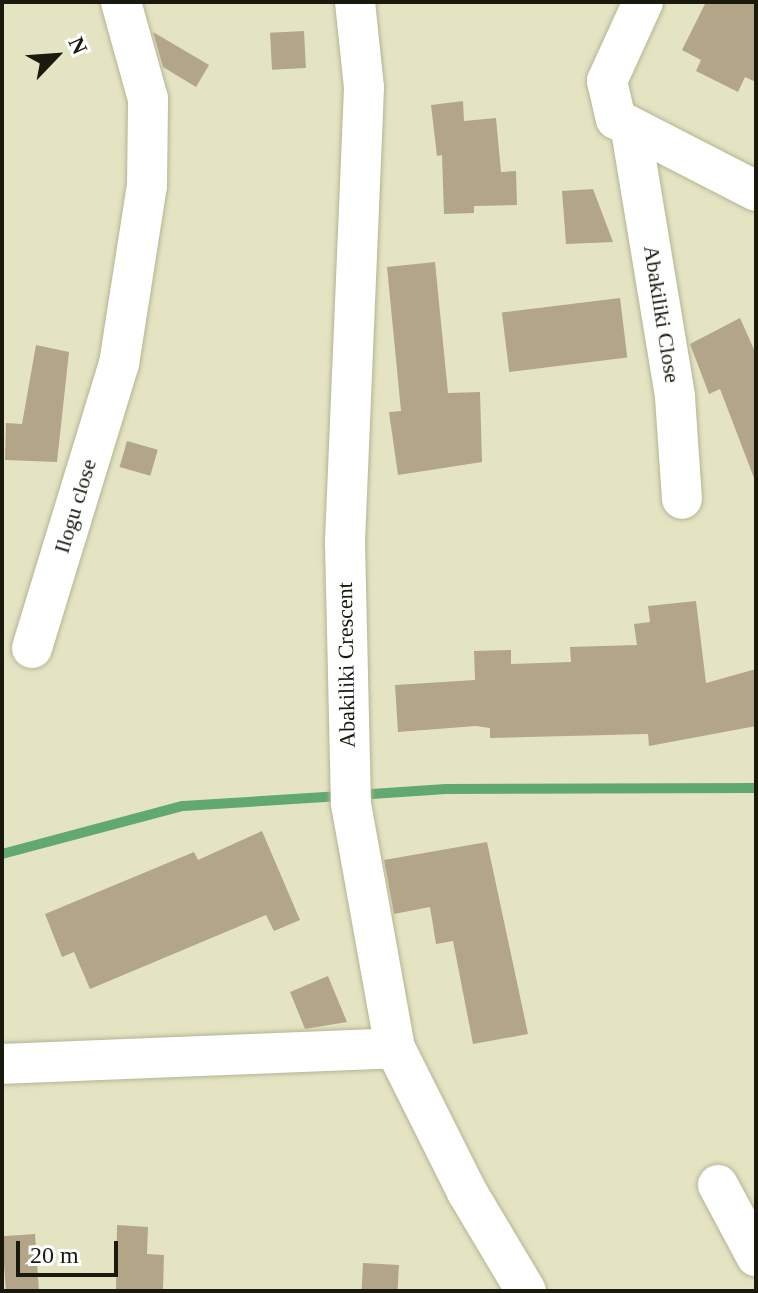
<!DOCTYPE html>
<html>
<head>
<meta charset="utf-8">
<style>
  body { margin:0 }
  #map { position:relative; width:758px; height:1293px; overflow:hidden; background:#e4e4c3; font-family:Georgia,serif }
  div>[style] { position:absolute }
  .stream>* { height:10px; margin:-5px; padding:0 5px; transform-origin:5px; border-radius:5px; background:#62a871 }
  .building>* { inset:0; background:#b3a588; transform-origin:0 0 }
  .roads { filter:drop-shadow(0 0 2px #b4b494) drop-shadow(0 0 2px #b4b494) }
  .minor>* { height:40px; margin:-20px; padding:0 20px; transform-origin:20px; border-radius:20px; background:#fff }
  span { translate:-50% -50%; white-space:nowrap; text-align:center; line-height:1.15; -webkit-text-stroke:8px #fff; paint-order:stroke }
  .street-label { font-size:22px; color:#19190d }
  .frame { position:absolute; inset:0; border:4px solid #19190d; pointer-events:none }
  .north { position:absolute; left:16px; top:16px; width:80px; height:80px; -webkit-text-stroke:6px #fff; paint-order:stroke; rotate:65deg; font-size:22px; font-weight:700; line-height:32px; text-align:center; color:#19190d }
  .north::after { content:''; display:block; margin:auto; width:28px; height:36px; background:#19190d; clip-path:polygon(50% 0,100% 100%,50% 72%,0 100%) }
  .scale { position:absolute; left:16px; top:1241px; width:102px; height:36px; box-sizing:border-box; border:4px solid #19190d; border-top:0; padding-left:10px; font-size:24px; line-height:28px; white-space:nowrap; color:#19190d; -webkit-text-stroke:6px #fff; paint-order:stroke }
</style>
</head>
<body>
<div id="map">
  <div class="stream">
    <div style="left:357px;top:795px;width:89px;rotate:-3.9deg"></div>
    <div style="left:446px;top:789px;width:310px;rotate:-0.2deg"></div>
    <div style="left:2px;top:854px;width:187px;rotate:-14.9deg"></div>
    <div style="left:183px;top:806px;width:158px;rotate:-3.6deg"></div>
  </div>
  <div class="building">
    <div style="clip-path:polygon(706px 2px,756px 2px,756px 82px,745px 77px,738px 92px,696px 71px,701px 60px,682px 50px)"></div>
    <div style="left:304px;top:31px;width:37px;height:34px;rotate:87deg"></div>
    <div style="clip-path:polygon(153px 32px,209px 65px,196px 87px,163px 67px)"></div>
    <div style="clip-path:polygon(463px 101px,464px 121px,496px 118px,501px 172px,516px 171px,517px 205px,474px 206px,474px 213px,444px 214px,442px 155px,437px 156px,431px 105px)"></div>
    <div style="clip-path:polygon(593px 189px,613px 242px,566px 244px,562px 191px)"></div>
    <div style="clip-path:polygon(435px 262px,448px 393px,480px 392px,482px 462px,398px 475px,389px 412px,401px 411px,387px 267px)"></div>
    <div style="left:620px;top:298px;width:60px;height:119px;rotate:83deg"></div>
    <div style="clip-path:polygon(740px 318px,756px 354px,754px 478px,720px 389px,709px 394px,690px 344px)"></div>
    <div style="clip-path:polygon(36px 345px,69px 352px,57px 462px,5px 460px,6px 423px,22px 424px)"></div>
    <div style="left:127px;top:441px;width:32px;height:27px;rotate:16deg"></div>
    <div style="clip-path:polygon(696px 601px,706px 683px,756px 669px,756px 726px,649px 746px,648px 734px,490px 738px,490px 728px,476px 726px,398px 732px,395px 685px,475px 680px,474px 651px,511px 650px,511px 664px,571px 662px,570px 647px,637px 645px,634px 624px,650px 622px,648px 606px)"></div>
    <div style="clip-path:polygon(262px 831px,300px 920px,274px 931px,266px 915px,90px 989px,74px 952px,62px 957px,45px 914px,194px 852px,198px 860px)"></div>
    <div style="clip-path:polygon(487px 842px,528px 1034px,473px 1044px,453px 941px,436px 944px,430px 907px,394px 914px,384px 860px)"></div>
    <div style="clip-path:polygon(328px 976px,347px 1022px,305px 1029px,290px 992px)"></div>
    <div style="clip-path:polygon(117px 1225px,148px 1227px,147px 1254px,164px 1255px,163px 1291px,116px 1291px)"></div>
    <div style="left:35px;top:1234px;width:57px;height:33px;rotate:86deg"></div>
    <div style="left:363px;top:1263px;width:36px;height:28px;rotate:3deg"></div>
  </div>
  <div class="roads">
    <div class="minor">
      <div style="left:355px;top:2px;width:86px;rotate:84deg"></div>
      <div style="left:364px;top:88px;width:454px;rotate:92.4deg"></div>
      <div style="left:345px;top:542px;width:262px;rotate:88.7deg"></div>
      <div style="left:351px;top:804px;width:248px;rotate:79.8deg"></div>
      <div style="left:395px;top:1048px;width:161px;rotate:63.4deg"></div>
      <div style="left:467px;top:1192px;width:115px;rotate:59.2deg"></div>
      <div style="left:643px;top:2px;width:87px;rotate:114.5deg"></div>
      <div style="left:607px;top:81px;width:39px;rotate:77deg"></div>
      <div style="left:616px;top:119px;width:157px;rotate:27.2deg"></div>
      <div style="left:631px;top:130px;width:271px;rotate:80.6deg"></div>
      <div style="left:675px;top:397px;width:102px;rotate:86.1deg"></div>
      <div style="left:32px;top:648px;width:297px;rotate:-73deg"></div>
      <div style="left:119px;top:364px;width:180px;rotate:-81.1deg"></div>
      <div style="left:147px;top:186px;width:87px;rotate:-89.3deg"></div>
      <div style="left:148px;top:99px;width:101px;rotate:-105.6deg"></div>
      <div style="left:2px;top:1064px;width:393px;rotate:-2.3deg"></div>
      <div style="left:718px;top:1185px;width:81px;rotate:61.8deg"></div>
    </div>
  </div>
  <div class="street-label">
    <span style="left:662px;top:314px;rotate:81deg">Abakiliki Close</span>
    <span style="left:75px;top:506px;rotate:-73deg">Ilogu close</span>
    <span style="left:346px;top:665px;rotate:-91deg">Abakiliki Crescent</span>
  </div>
  <div class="frame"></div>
  <div class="north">N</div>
  <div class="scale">20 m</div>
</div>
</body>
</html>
